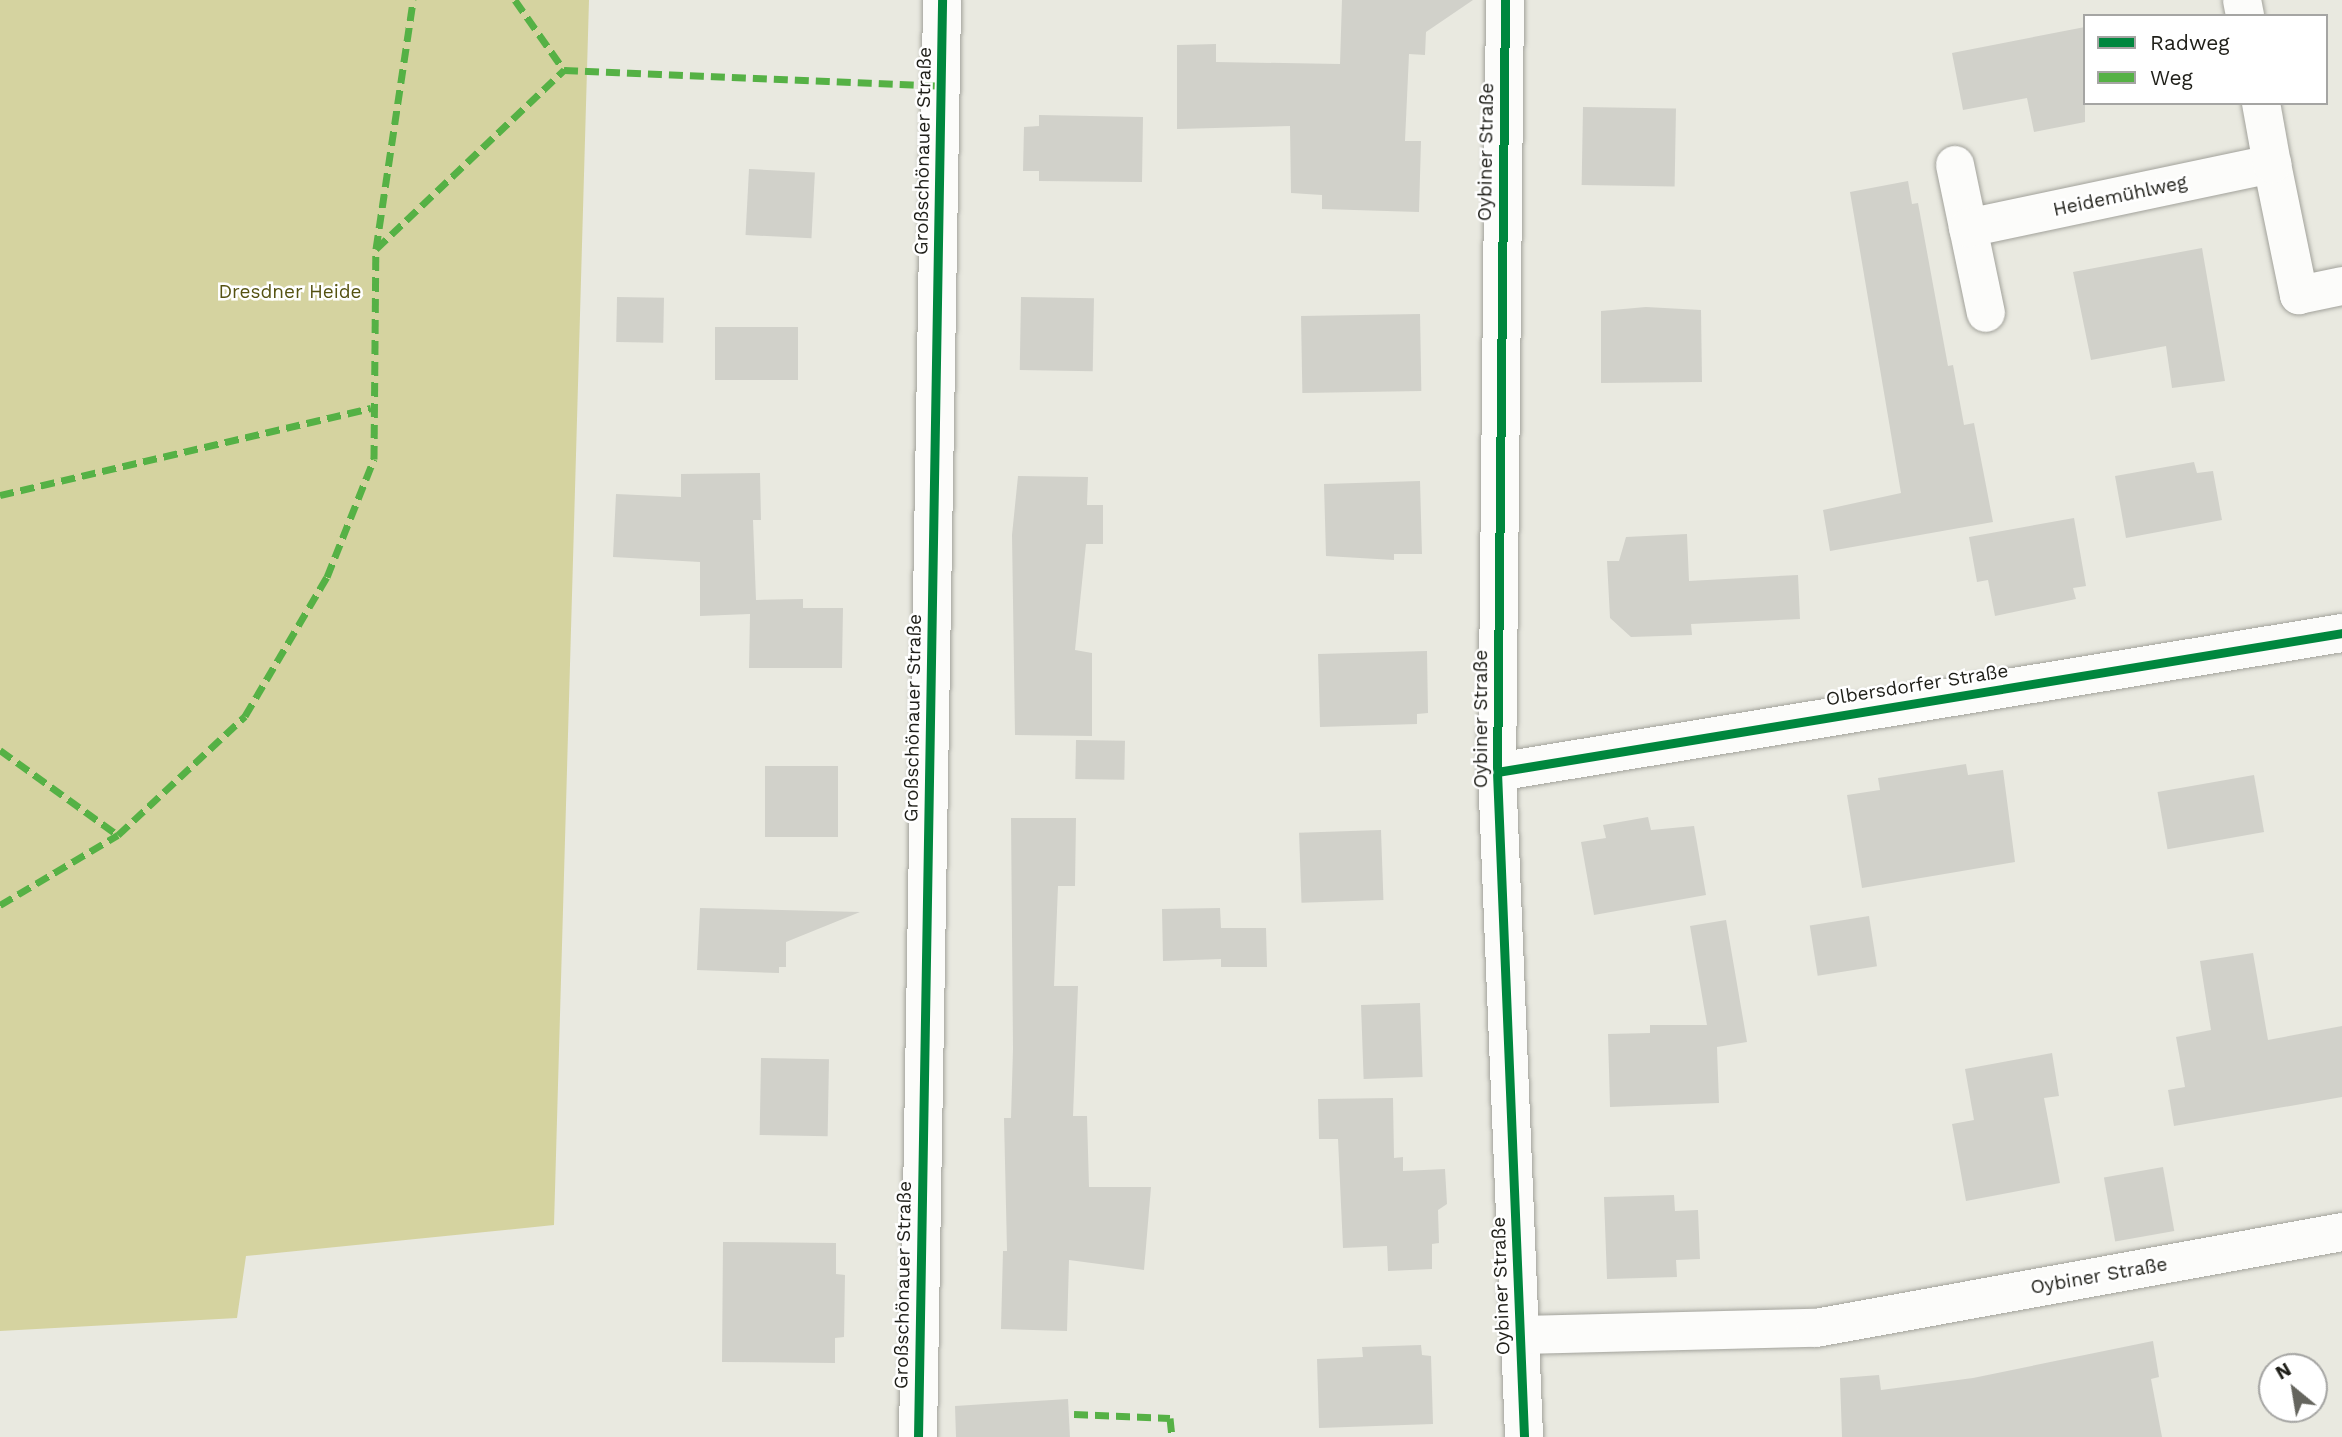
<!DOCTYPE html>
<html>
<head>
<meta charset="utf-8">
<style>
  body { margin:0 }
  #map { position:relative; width:2342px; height:1437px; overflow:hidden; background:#e9e9e0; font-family:"Work Sans",sans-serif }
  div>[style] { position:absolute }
  .forest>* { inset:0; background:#d5d3a0 }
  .building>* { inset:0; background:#d1d1ca; transform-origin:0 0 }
  .roads { filter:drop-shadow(0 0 2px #a2a29b) drop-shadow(0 0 2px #a2a29b) }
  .minor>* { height:38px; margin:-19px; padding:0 19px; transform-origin:19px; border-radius:19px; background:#fcfcfa }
  .quiet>* { height:7px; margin-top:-3.5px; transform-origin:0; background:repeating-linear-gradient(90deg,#55b145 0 14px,transparent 0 21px) }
  .cycleway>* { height:9px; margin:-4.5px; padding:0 4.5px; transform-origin:4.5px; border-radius:4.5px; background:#00873e }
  span { translate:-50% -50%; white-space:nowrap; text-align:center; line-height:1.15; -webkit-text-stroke:5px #fff; paint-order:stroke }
  .street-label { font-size:19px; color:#1e1e18 }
  .park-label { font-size:19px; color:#555211 }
  .legend { position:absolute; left:2083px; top:14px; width:245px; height:91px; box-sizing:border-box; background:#fff; border:2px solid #a5a5a3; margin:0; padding:9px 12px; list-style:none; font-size:21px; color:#1e1e18 }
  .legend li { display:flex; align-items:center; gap:14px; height:35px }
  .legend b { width:35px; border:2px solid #a5a5a3 }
  .north { position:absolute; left:2258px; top:1353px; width:70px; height:70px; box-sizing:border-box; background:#fff; border:2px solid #a5a5a3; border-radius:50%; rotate:330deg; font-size:19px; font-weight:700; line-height:28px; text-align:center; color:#1e1e18 }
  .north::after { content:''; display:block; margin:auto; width:24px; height:32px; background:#65655e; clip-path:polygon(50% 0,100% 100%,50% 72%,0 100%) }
</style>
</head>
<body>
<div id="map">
  <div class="forest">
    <div style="clip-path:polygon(0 0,589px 0,554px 1225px,246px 1256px,237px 1318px,0 1331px)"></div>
  </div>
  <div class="building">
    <div style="clip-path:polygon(1342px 0,1473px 0,1426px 32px,1425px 55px,1409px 54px,1405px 141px,1421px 141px,1419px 212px,1322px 209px,1322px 195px,1291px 193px,1290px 126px,1177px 129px,1177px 45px,1216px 44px,1216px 62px,1340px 64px)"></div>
    <div style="clip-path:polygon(2085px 27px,2085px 122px,2034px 132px,2027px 98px,1963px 110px,1952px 53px)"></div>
    <div style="left:1583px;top:107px;width:93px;height:78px;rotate:1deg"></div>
    <div style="clip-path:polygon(1039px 115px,1143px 117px,1142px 182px,1039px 181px,1039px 171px,1023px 171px,1024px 127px,1039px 126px)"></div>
    <div style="left:749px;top:169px;width:66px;height:66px;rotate:3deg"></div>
    <div style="clip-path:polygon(1908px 181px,1912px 204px,1918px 203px,1948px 366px,1953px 365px,1964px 425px,1974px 423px,1993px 522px,1830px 551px,1823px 510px,1901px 493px,1850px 192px)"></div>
    <div style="clip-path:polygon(2202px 248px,2225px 381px,2172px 388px,2166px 346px,2091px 360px,2073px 272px)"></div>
    <div style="left:617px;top:297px;width:47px;height:45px;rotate:1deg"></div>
    <div style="left:1021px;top:297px;width:73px;height:73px;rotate:1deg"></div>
    <div style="clip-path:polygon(1646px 307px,1701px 310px,1702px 382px,1601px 383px,1601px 311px)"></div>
    <div style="left:1420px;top:314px;width:77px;height:119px;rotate:89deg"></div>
    <div style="left:715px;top:327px;width:83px;height:53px"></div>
    <div style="clip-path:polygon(2194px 462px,2197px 473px,2213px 471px,2222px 520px,2126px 538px,2115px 476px)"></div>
    <div style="clip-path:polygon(760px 473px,761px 520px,753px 520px,756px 600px,803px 599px,803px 608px,843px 608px,842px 668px,749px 668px,750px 614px,700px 616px,700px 562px,613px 557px,616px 494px,681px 497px,681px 474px)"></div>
    <div style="clip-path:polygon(1018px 476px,1088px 477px,1087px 505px,1103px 505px,1103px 544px,1086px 544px,1075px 650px,1092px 653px,1092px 736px,1015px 735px,1012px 535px)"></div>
    <div style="clip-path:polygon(1420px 481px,1422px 554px,1394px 554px,1394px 560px,1326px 556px,1324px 484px)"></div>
    <div style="clip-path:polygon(2074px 518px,2086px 586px,2073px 588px,2076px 599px,1995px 616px,1988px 580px,1977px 582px,1969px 537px)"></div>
    <div style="clip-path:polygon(1687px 534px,1689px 581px,1798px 575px,1800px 619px,1691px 624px,1692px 635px,1631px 637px,1610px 618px,1607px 561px,1619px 561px,1626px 537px)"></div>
    <div style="clip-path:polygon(1427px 651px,1428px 713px,1417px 714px,1417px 724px,1320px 727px,1318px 654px)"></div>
    <div style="left:1076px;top:740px;width:49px;height:39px;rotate:1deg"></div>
    <div style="clip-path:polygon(1966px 764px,1968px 775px,2003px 770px,2015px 862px,1862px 888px,1847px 795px,1880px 790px,1878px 778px)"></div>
    <div style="left:765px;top:766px;width:73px;height:71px"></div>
    <div style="left:2254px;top:775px;width:58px;height:98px;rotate:80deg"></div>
    <div style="clip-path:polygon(1648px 817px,1651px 830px,1694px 826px,1706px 895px,1594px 915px,1581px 842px,1606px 838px,1603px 825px)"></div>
    <div style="clip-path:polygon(1011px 818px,1076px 818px,1075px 886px,1058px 886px,1054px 986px,1078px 986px,1073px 1116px,1087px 1116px,1089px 1187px,1151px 1187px,1144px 1270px,1069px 1260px,1067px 1331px,1001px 1329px,1003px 1251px,1007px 1251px,1004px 1118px,1011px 1118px,1013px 1049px)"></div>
    <div style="left:1381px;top:830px;width:70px;height:82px;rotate:88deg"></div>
    <div style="clip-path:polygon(700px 908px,860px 912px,786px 942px,786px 967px,779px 967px,779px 973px,697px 970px)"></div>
    <div style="clip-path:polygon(1220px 908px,1221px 928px,1266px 928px,1267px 967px,1221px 967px,1221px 959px,1163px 961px,1162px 909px)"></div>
    <div style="left:1869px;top:916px;width:51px;height:60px;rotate:81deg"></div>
    <div style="clip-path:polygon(1726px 920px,1747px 1042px,1717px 1047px,1719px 1103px,1610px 1107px,1608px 1034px,1650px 1033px,1650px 1025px,1707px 1025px,1690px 926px)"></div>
    <div style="clip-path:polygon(2253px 953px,2268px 1040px,2342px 1026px,2342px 1097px,2174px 1126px,2168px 1090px,2185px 1087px,2176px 1037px,2211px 1030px,2200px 961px)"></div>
    <div style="left:1420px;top:1003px;width:74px;height:59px;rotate:88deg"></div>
    <div style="clip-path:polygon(2052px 1053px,2059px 1096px,2044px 1098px,2060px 1183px,1966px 1201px,1952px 1124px,1974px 1120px,1965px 1069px)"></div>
    <div style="left:761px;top:1058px;width:68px;height:77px;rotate:1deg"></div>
    <div style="clip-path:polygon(1393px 1098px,1394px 1158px,1403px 1157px,1403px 1171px,1445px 1169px,1447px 1204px,1438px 1210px,1439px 1243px,1432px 1244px,1432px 1269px,1388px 1271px,1387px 1246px,1343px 1248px,1338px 1139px,1319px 1139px,1318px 1099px)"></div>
    <div style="left:2163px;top:1167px;width:65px;height:60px;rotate:80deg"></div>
    <div style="clip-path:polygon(1674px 1195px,1675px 1211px,1698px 1210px,1700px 1259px,1676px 1260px,1677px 1277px,1607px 1279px,1604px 1197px)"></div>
    <div style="clip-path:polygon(723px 1242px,836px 1243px,836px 1274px,845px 1275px,844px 1337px,835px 1338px,835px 1363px,722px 1362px)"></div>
    <div style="clip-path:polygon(2153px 1341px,2159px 1377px,2151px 1379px,2162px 1437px,1842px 1437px,1840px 1378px,1879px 1375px,1881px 1390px,1973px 1378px)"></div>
    <div style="clip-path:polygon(1421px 1345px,1422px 1355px,1431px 1356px,1433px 1424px,1319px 1428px,1317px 1359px,1363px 1357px,1362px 1347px)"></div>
    <div style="clip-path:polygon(1068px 1399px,1070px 1437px,956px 1437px,955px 1406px)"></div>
  </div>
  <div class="roads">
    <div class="minor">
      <div style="left:1505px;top:0;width:772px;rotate:90.59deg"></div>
      <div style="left:1497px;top:772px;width:666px;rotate:87.67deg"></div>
      <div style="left:2242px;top:0;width:16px;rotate:79deg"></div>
      <div style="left:2272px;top:164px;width:134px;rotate:78.4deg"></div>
      <div style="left:2299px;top:295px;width:44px;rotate:-11.8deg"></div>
      <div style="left:1955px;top:165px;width:151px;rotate:78.2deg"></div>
      <div style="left:1968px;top:228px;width:311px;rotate:-11.9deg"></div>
      <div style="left:2272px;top:164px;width:62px;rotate:-100.2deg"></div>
      <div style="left:1497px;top:772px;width:856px;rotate:-9.34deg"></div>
      <div style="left:1521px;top:1335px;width:295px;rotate:-1.4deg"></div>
      <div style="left:1816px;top:1328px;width:535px;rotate:-10.34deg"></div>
      <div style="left:918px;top:1437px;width:1437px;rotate:-89.04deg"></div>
    </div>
  </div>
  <div class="quiet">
    <div style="left:515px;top:0;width:85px;rotate:55deg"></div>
    <div style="left:376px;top:249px;width:260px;rotate:-43.6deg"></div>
    <div style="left:564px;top:70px;width:378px;rotate:2.4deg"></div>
    <div style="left:0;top:495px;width:381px;rotate:-13.2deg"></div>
    <div style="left:0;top:750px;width:145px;rotate:35.8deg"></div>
    <div style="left:0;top:905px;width:137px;rotate:-30.7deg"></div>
    <div style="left:118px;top:835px;width:174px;rotate:-43.1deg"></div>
    <div style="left:245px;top:716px;width:161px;rotate:-59.5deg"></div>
    <div style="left:327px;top:577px;width:127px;rotate:-68.3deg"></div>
    <div style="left:374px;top:459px;width:210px;rotate:-89.5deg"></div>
    <div style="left:376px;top:249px;width:252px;rotate:-81.5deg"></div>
    <div style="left:1074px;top:1414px;width:96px;rotate:2.4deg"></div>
    <div style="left:1170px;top:1418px;width:19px;rotate:84deg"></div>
  </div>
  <div class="cycleway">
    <div style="left:1505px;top:0;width:772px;rotate:90.59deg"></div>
    <div style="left:1497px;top:772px;width:666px;rotate:87.67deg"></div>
    <div style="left:1497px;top:772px;width:856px;rotate:-9.34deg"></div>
    <div style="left:918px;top:1437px;width:1437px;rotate:-89.04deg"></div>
  </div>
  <div class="street-label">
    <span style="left:923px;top:151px;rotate:-89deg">Großschönauer Straße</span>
    <span style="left:1486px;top:152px;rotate:-89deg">Oybiner Straße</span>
    <span style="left:2120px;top:196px;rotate:-12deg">Heidemühlweg</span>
    <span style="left:1917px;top:685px;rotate:-9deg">Olbersdorfer Straße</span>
    <span style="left:913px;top:718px;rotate:-89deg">Großschönauer Straße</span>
    <span style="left:1481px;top:719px;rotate:-90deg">Oybiner Straße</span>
    <span style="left:2099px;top:1276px;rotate:-10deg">Oybiner Straße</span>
    <span style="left:903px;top:1285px;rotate:-89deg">Großschönauer Straße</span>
    <span style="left:1501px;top:1286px;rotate:-92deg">Oybiner Straße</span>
  </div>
  <div class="park-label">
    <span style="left:290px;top:292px">Dresdner Heide</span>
  </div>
  <ul class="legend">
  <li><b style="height:9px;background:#00873e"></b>Radweg</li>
  <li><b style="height:9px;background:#55b145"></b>Weg</li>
  </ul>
  <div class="north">N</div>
</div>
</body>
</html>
